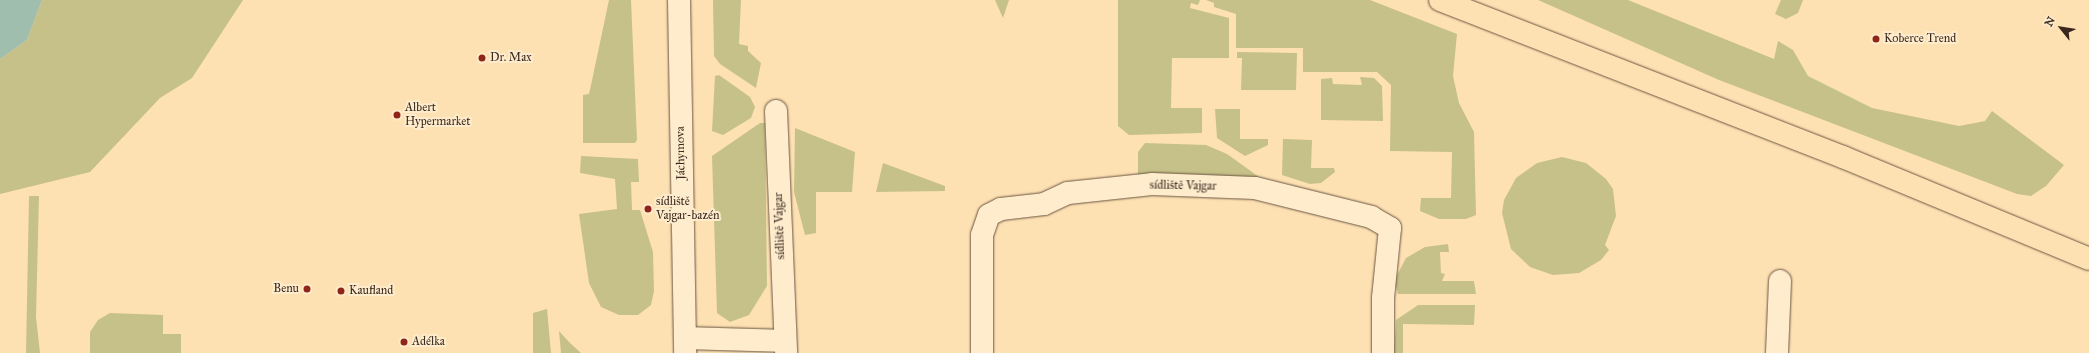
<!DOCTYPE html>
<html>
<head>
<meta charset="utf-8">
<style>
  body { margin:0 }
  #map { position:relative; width:2089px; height:353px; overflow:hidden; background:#fee1b2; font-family:"IM FELL Great Primer",serif }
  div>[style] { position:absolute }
  .green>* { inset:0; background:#c6c188 }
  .water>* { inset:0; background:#a0bead }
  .roads { filter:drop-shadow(0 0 1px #6b5643) drop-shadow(0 0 1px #6b5643) }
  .minor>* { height:22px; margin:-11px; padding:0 11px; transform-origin:11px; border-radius:11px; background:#feeccd }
  .primary>* { height:22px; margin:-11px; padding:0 11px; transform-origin:11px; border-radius:11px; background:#fee1b2 }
  .dots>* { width:11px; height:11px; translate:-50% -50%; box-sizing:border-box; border:2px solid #feeccd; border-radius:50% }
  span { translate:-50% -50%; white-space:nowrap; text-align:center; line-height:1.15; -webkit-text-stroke:4px #feeccd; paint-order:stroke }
  .poi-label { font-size:12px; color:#3a281e }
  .left { translate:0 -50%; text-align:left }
  .right { translate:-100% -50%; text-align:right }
  .street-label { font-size:12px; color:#3a281e }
  .north { position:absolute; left:2041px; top:8px; width:40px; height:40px; -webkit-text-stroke:3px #feeccd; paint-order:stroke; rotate:300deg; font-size:11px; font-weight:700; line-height:16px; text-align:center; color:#3a281e }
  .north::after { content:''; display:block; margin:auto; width:14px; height:18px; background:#3a281e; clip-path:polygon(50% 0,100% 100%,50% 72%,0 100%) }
</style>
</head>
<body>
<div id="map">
  <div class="green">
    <div style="clip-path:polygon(42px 0,243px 0,192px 78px,160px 98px,90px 172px,0 194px,0 59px,27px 40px)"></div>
    <div style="clip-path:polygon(609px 0,631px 0,637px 140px,635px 143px,583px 143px,583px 95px,589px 94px,591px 85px)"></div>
    <div style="clip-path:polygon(713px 0,741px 0,739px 44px,748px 46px,748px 51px,761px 63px,756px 88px,720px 64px,714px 56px)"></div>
    <div style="clip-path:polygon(995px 0,1009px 0,1003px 18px)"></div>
    <div style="clip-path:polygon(1118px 0,1200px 0,1198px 5px,1191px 3px,1190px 8px,1229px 18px,1229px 58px,1172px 58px,1171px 108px,1202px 108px,1202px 133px,1129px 135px,1118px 126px)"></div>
    <div style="clip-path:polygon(1206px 0,1370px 0,1457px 34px,1453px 76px,1459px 103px,1474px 132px,1476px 215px,1466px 219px,1439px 219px,1420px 211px,1421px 198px,1451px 198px,1452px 152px,1390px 151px,1391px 85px,1377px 72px,1303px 72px,1303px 48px,1236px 48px,1236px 14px,1214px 7px,1214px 3px)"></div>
    <div style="clip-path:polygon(1538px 0,1628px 0,1774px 59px,1778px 41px,1793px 50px,1808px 76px,1872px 108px,1959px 126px,1985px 121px,1992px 111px,2064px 165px,2046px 186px,2031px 196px,2017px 194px,1719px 80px)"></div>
    <div style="clip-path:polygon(1781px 0,1803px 0,1798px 13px,1786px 19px,1775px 14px)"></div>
    <div style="clip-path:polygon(1237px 52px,1297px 53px,1296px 90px,1241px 90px,1242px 58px,1237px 58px)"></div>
    <div style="clip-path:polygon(719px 75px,750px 97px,755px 107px,751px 118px,723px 135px,712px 131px,715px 76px)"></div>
    <div style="clip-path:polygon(1360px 77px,1374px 78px,1382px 86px,1383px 121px,1321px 120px,1321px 79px,1332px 78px,1333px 84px,1362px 85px)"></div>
    <div style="clip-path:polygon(1215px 109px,1240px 109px,1240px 139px,1268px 139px,1268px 145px,1245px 156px,1217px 138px)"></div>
    <div style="clip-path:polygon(760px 123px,765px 123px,767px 286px,749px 315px,730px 322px,717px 313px,712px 156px)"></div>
    <div style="clip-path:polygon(795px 128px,855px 152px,852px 192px,816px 192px,816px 233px,805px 235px,794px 192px)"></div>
    <div style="clip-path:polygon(1283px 139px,1312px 140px,1311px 168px,1334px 168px,1335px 172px,1321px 183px,1310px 184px,1282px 175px)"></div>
    <div style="clip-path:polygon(1145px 143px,1206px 145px,1227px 154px,1266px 182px,1138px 178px,1138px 152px)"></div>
    <div style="clip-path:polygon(581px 156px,638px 159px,639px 182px,631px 182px,632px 210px,640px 210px,653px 252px,654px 291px,651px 305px,638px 315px,619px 315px,601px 307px,589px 283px,579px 214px,617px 209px,615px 179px,580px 173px)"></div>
    <div style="clip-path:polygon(1562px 157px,1586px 163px,1606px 179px,1613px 189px,1616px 216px,1605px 245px,1609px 250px,1601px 260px,1579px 273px,1553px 275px,1530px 267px,1511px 249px,1502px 213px,1504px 200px,1516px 178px,1537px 163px)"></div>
    <div style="clip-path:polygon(883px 163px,945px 186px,945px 191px,876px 192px)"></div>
    <div style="clip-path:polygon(29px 196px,39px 196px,36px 317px,40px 353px,26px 353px)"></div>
    <div style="clip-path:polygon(1448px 244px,1449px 252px,1440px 252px,1441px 273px,1445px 274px,1442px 281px,1474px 281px,1476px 294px,1398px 294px,1394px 281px,1406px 258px,1425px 247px)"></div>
    <div style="clip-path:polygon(1418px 305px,1475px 305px,1474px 325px,1403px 324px,1403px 353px,1394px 353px,1396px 320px)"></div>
    <div style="clip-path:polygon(547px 309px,551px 353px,533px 353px,533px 313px)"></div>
    <div style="clip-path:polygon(110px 313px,163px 315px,163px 334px,181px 334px,181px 353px,90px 353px,90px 332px,98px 320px)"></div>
    <div style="clip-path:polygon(559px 331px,570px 343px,581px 353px,561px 353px)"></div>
  </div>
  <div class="water">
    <div style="clip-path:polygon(0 0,42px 0,27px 40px,0 59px)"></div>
  </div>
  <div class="roads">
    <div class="minor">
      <div style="left:679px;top:0;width:353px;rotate:89deg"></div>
      <div style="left:776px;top:111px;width:242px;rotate:87.6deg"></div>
      <div style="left:686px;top:338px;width:99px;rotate:1.7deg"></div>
      <div style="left:982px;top:353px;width:118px;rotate:-90deg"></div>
      <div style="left:982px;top:235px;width:21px;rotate:-71deg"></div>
      <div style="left:989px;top:215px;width:13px;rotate:-27deg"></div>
      <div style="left:1001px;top:209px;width:43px;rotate:-6.6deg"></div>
      <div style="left:1044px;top:204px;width:26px;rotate:-25deg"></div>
      <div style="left:1068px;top:193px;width:84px;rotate:-6.1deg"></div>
      <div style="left:1152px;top:184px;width:103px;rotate:2.2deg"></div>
      <div style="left:1255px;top:188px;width:120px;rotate:14deg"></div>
      <div style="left:1371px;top:217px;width:22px;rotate:30deg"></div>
      <div style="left:1390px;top:228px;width:70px;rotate:95.7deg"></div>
      <div style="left:1383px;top:298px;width:55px;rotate:90deg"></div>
      <div style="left:1777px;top:353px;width:72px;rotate:-87.6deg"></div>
    </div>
    <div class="primary">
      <div style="left:1440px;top:0;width:433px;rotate:21.3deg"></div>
      <div style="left:1843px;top:157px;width:266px;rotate:22.5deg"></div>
    </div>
  </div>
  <div class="dots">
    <div style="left:1876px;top:39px;background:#8f2418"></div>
    <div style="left:482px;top:58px;background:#8f2418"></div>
    <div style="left:397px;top:115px;background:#8f2418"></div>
    <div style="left:648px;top:209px;background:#8f2418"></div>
    <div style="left:307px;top:289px;background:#8f2418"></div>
    <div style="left:341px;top:291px;background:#8f2418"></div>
    <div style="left:404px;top:342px;background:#8f2418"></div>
  </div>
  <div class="poi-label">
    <span class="left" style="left:1884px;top:39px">Koberce Trend</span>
    <span class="left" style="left:490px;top:58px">Dr. Max</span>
    <span class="left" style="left:405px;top:115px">Albert<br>Hypermarket</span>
    <span class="left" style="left:656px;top:209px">sídliště<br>Vajgar-bazén</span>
    <span class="right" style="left:299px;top:289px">Benu</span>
    <span class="left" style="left:349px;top:291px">Kaufland</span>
    <span class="left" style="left:412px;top:342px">Adélka</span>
  </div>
  <div class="street-label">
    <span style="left:681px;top:153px;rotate:-91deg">Jáchymova</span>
    <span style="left:1183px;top:186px;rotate:1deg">sídliště Vajgar</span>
    <span style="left:780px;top:226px;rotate:-92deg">sídliště Vajgar</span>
  </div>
  <div class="north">N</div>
</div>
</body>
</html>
